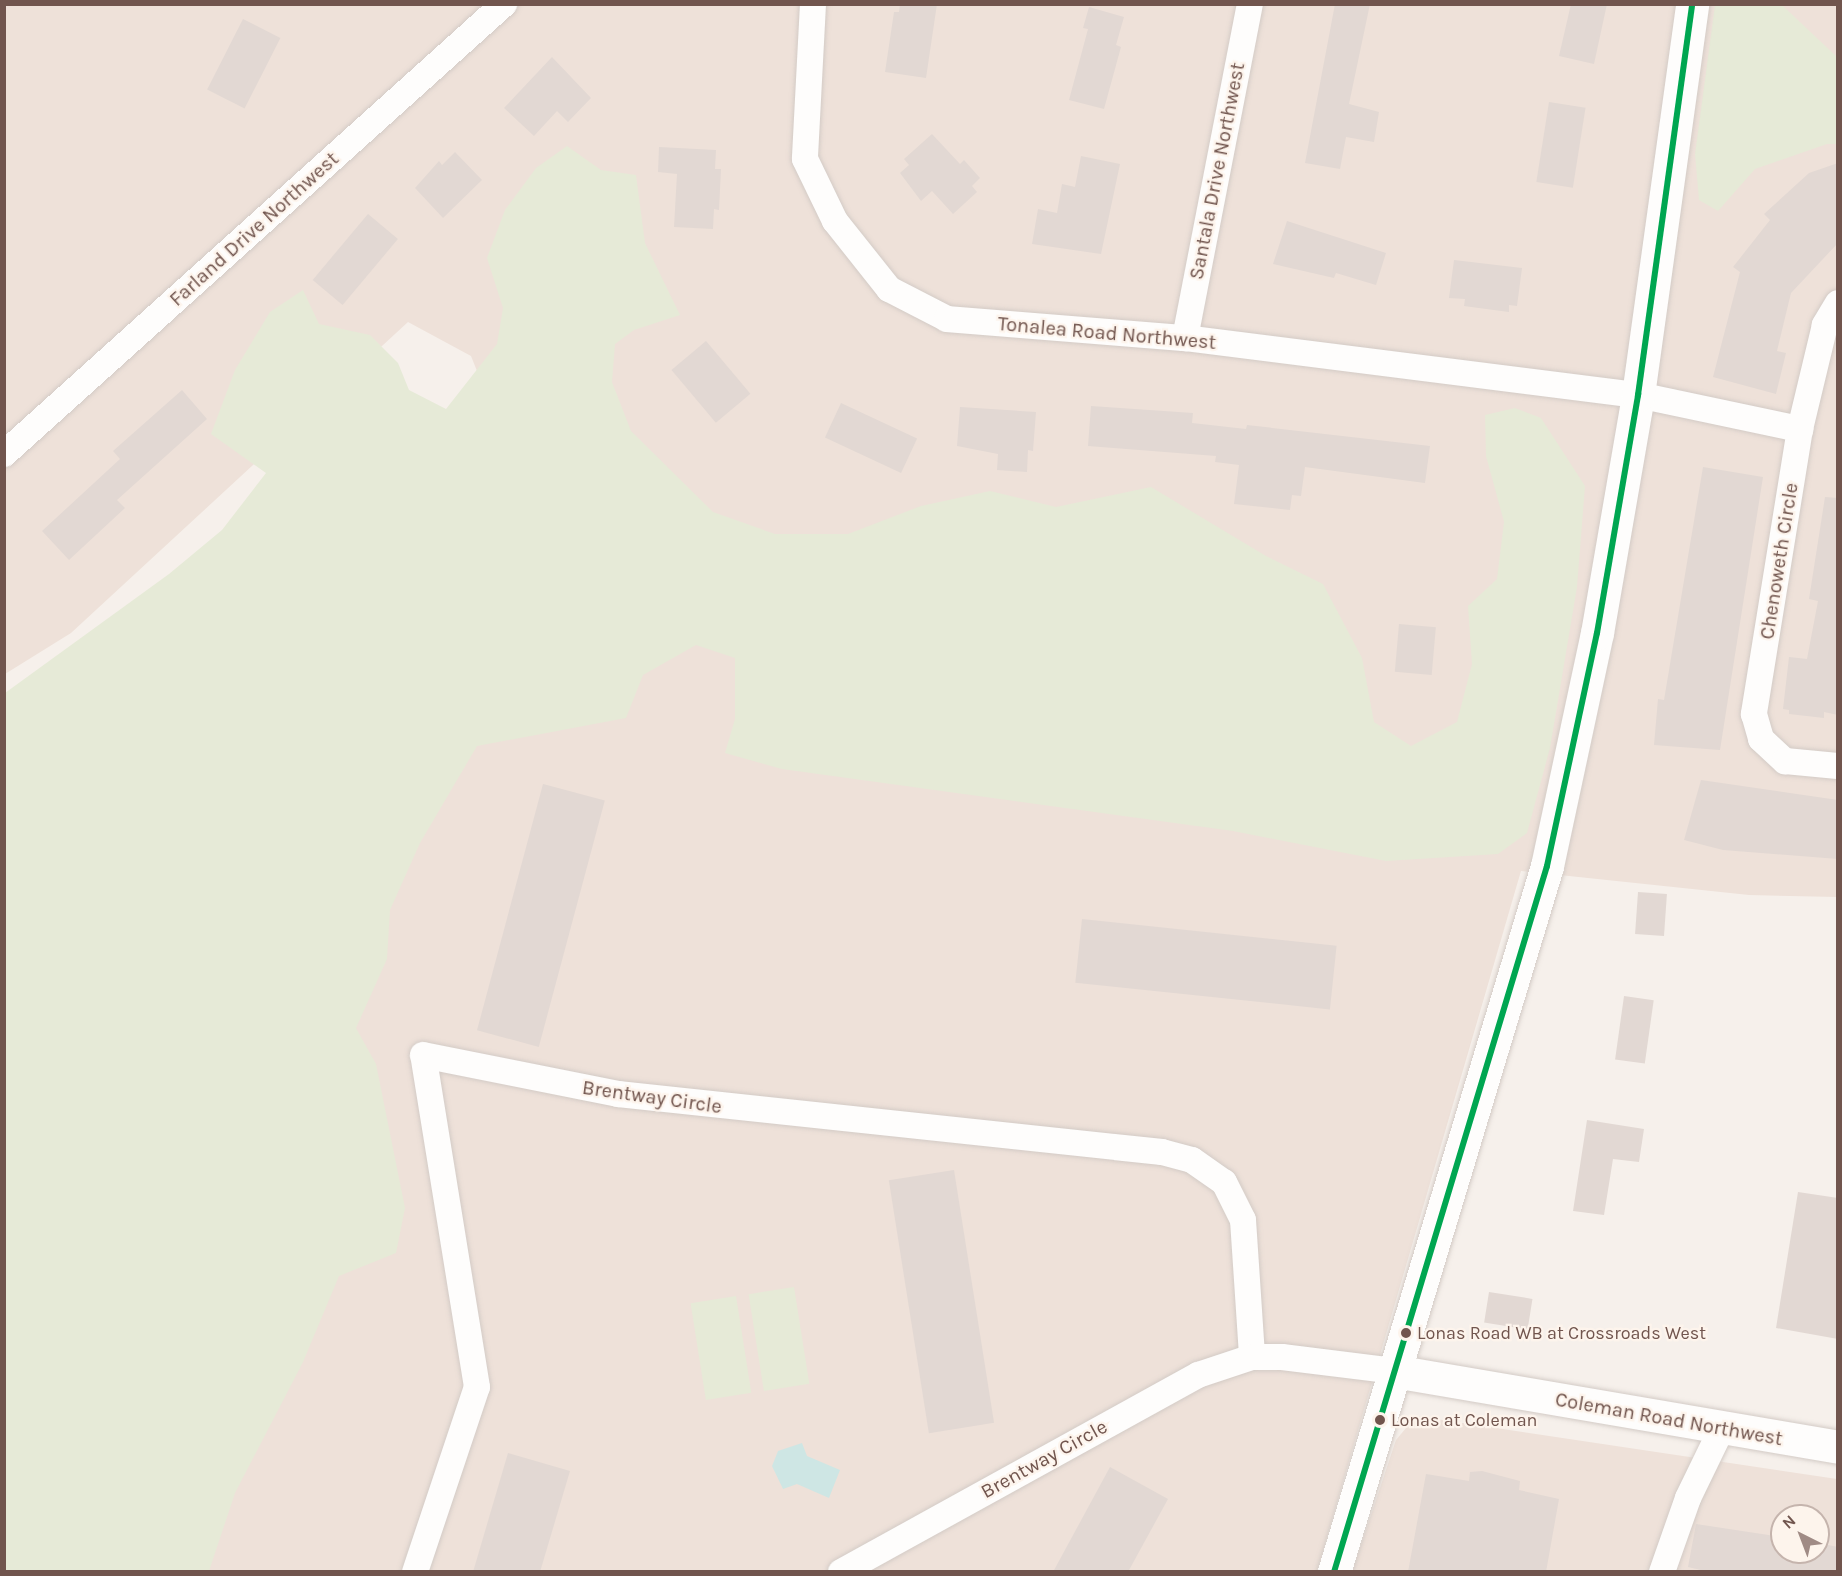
<!DOCTYPE html>
<html>
<head>
<meta charset="utf-8">
<style>
  body { margin:0 }
  #map { position:relative; width:1842px; height:1576px; overflow:hidden; background:#f6f0eb; font-family:Karla,sans-serif }
  div>[style] { position:absolute }
  .residential>* { inset:0; background:#eee1d9 }
  .green>* { inset:0; background:#e6ead7; transform-origin:0 0 }
  .water>* { inset:0; background:#cee6e4 }
  .building>* { inset:0; background:#e2d8d3; transform-origin:0 0 }
  .roads { filter:drop-shadow(0 0 2px #d3cbc6) drop-shadow(0 0 2px #d3cbc6) }
  .street>* { height:26px; margin:-13px; padding:0 13px; transform-origin:13px; border-radius:13px; background:#fefdfc }
  .secondary>* { height:33px; margin:-16.5px; padding:0 16.5px; transform-origin:16.5px; border-radius:16.5px; background:#fefdfc }
  .bus-1>* { height:6px; margin:-3px; padding:0 3px; transform-origin:3px; border-radius:3px; background:#00a651 }
  .dots>* { width:16px; height:16px; translate:-50% -50%; box-sizing:border-box; border:3px solid #fdf4ec; border-radius:50% }
  span { translate:-50% -50%; white-space:nowrap; text-align:center; line-height:1.15; -webkit-text-stroke:4.5px #fdf4ec; paint-order:stroke }
  .bus-label { font-size:18px; color:#71554e }
  .left { translate:0 -50%; text-align:left }
  .street-label { font-size:20px; color:#71554e }
  .frame { position:absolute; inset:0; border:6px solid #71554e; pointer-events:none }
  .north { position:absolute; left:1770px; top:1504px; width:60px; height:60px; box-sizing:border-box; background:#fdf4ec; border:2px solid #c5b4ad; border-radius:50%; rotate:318deg; font-size:16px; font-weight:700; line-height:24px; text-align:center; color:#71554e }
  .north::after { content:''; display:block; margin:auto; width:21px; height:27px; background:#a08b85; clip-path:polygon(50% 0,100% 100%,50% 72%,0 100%) }
</style>
</head>
<body>
<div id="map">
  <div class="residential">
    <div style="clip-path:polygon(5px 5px,1837px 5px,1837px 897px,1749px 895px,1521px 871px,1317px 1571px,171px 1571px,489px 401px,471px 356px,408px 322px,71px 633px,5px 674px)"></div>
    <div style="clip-path:polygon(evenodd,1416px 1416px,1837px 1479px,1837px 1571px,1352px 1572px,1396px 1440px,1416px 1416px,1782px 1516px,1818px 1516px,1818px 1552px,1782px 1552px,1782px 1516px)"></div>
  </div>
  <div class="green">
    <div style="clip-path:polygon(1715px 5px,1782px 5px,1838px 58px,1837px 144px,1827px 144px,1755px 169px,1718px 211px,1699px 200px,1695px 154px)"></div>
    <div style="clip-path:polygon(567px 146px,601px 170px,636px 175px,645px 243px,680px 315px,634px 330px,615px 344px,612px 382px,631px 431px,713px 512px,775px 534px,848px 534px,921px 506px,990px 491px,1056px 507px,1151px 487px,1266px 556px,1323px 584px,1362px 658px,1374px 722px,1411px 746px,1457px 722px,1472px 664px,1468px 606px,1497px 579px,1504px 522px,1486px 456px,1485px 415px,1515px 408px,1541px 418px,1585px 486px,1577px 587px,1550px 748px,1527px 833px,1498px 854px,1386px 861px,1233px 831px,782px 769px,725px 753px,735px 719px,735px 658px,696px 645px,643px 675px,626px 718px,477px 746px,420px 843px,390px 910px,387px 959px,356px 1028px,376px 1064px,405px 1208px,396px 1253px,339px 1276px,303px 1362px,235px 1493px,209px 1571px,5px 1571px,5px 693px,169px 574px,222px 530px,266px 473px,211px 434px,235px 370px,270px 312px,303px 290px,319px 324px,370px 335px,398px 363px,409px 390px,446px 409px,497px 344px,503px 308px,487px 258px,505px 210px,536px 168px)"></div>
    <div style="left:794px;top:1287px;width:98px;height:46px;rotate:81deg"></div>
    <div style="left:736px;top:1296px;width:98px;height:46px;rotate:81deg"></div>
  </div>
  <div class="water">
    <div style="clip-path:polygon(802px 1443px,807px 1456px,840px 1470px,829px 1498px,797px 1484px,783px 1489px,772px 1466px,778px 1451px)"></div>
  </div>
  <div class="building">
    <div style="clip-path:polygon(900px 4px,937px 4px,926px 78px,885px 72px,894px 12px,899px 12px)"></div>
    <div style="clip-path:polygon(1335px 4px,1370px 4px,1349px 104px,1379px 112px,1374px 142px,1346px 137px,1340px 169px,1305px 163px)"></div>
    <div style="clip-path:polygon(1571px 4px,1607px 4px,1594px 64px,1559px 56px)"></div>
    <div style="clip-path:polygon(1089px 7px,1124px 17px,1116px 45px,1121px 47px,1104px 109px,1069px 100px,1088px 29px,1083px 28px)"></div>
    <div style="left:243px;top:19px;width:42px;height:79px;rotate:27deg"></div>
    <div style="clip-path:polygon(552px 57px,591px 98px,568px 122px,557px 111px,534px 136px,504px 108px)"></div>
    <div style="left:1549px;top:102px;width:37px;height:81px;rotate:9deg"></div>
    <div style="clip-path:polygon(932px 134px,960px 164px,964px 160px,980px 178px,972px 186px,977px 192px,953px 214px,932px 191px,921px 201px,900px 173px,909px 165px,904px 159px)"></div>
    <div style="clip-path:polygon(659px 147px,716px 150px,715px 169px,721px 169px,719px 210px,714px 209px,713px 229px,674px 227px,677px 174px,658px 172px)"></div>
    <div style="clip-path:polygon(455px 152px,482px 180px,443px 218px,415px 188px,439px 161px,442px 165px)"></div>
    <div style="clip-path:polygon(1081px 156px,1120px 164px,1101px 254px,1032px 244px,1038px 209px,1057px 213px,1062px 184px,1075px 187px)"></div>
    <div style="clip-path:polygon(1838px 163px,1838px 243px,1791px 293px,1777px 351px,1786px 353px,1776px 394px,1713px 377px,1740px 272px,1733px 267px,1770px 220px,1764px 214px,1809px 173px)"></div>
    <div style="left:368px;top:214px;width:39px;height:86px;rotate:40deg"></div>
    <div style="clip-path:polygon(1287px 221px,1386px 253px,1376px 285px,1336px 273px,1334px 278px,1273px 264px)"></div>
    <div style="clip-path:polygon(1454px 260px,1522px 268px,1517px 306px,1509px 305px,1509px 312px,1464px 306px,1465px 299px,1449px 298px)"></div>
    <div style="left:706px;top:341px;width:69px;height:45px;rotate:50deg"></div>
    <div style="clip-path:polygon(182px 390px,207px 419px,117px 500px,125px 508px,69px 560px,42px 531px,120px 459px,113px 451px)"></div>
    <div style="left:841px;top:403px;width:84px;height:38px;rotate:25deg"></div>
    <div style="clip-path:polygon(1091px 406px,1193px 413px,1192px 423px,1246px 429px,1247px 425px,1430px 446px,1425px 483px,1305px 467px,1301px 496px,1292px 495px,1290px 510px,1234px 504px,1239px 465px,1215px 462px,1216px 456px,1088px 446px)"></div>
    <div style="clip-path:polygon(960px 407px,1036px 412px,1033px 451px,1028px 450px,1027px 472px,997px 470px,998px 454px,957px 446px)"></div>
    <div style="clip-path:polygon(1703px 467px,1763px 477px,1720px 750px,1654px 745px,1658px 699px,1664px 700px)"></div>
    <div style="clip-path:polygon(1825px 497px,1838px 498px,1838px 715px,1824px 712px,1824px 718px,1789px 714px,1789px 710px,1783px 709px,1789px 657px,1807px 659px,1818px 601px,1809px 599px)"></div>
    <div style="left:1399px;top:624px;width:37px;height:48px;rotate:5deg"></div>
    <div style="clip-path:polygon(1701px 780px,1838px 800px,1838px 859px,1723px 850px,1684px 840px)"></div>
    <div style="left:543px;top:784px;width:64px;height:255px;rotate:15deg"></div>
    <div style="left:1638px;top:892px;width:29px;height:42px;rotate:4deg"></div>
    <div style="left:1082px;top:919px;width:256px;height:64px;rotate:6deg"></div>
    <div style="left:1624px;top:996px;width:30px;height:64px;rotate:8deg"></div>
    <div style="clip-path:polygon(1587px 1120px,1644px 1129px,1639px 1162px,1613px 1159px,1604px 1215px,1573px 1211px)"></div>
    <div style="left:954px;top:1170px;width:256px;height:66px;rotate:81deg"></div>
    <div style="clip-path:polygon(1798px 1192px,1838px 1198px,1838px 1339px,1776px 1328px)"></div>
    <div style="left:1489px;top:1292px;width:44px;height:31px;rotate:9deg"></div>
    <div style="clip-path:polygon(508px 1453px,570px 1471px,540px 1572px,473px 1572px)"></div>
    <div style="clip-path:polygon(1110px 1467px,1168px 1499px,1128px 1572px,1053px 1572px)"></div>
    <div style="clip-path:polygon(1482px 1471px,1520px 1481px,1519px 1490px,1559px 1499px,1546px 1572px,1408px 1572px,1426px 1474px,1469px 1481px,1470px 1472px)"></div>
    <div style="clip-path:polygon(1696px 1524px,1782px 1537px,1782px 1552px,1818px 1552px,1818px 1543px,1838px 1547px,1838px 1572px,1709px 1572px,1688px 1567px)"></div>
  </div>
  <div class="roads">
    <div class="street">
      <div style="left:813px;top:4px;width:155px;rotate:93deg"></div>
      <div style="left:805px;top:159px;width:69px;rotate:64.2deg"></div>
      <div style="left:835px;top:221px;width:87px;rotate:51.5deg"></div>
      <div style="left:889px;top:289px;width:65px;rotate:27.3deg"></div>
      <div style="left:947px;top:319px;width:239px;rotate:4.6deg"></div>
      <div style="left:1185px;top:338px;width:457px;rotate:7.2deg"></div>
      <div style="left:1638px;top:395px;width:166px;rotate:11.9deg"></div>
      <div style="left:1838px;top:303px;width:26px;rotate:121deg"></div>
      <div style="left:1825px;top:325px;width:107px;rotate:103.5deg"></div>
      <div style="left:1800px;top:429px;width:289px;rotate:99.2deg"></div>
      <div style="left:1754px;top:714px;width:26px;rotate:74deg"></div>
      <div style="left:1761px;top:739px;width:33px;rotate:43deg"></div>
      <div style="left:1785px;top:761px;width:53px;rotate:5.4deg"></div>
      <div style="left:1185px;top:338px;width:340px;rotate:-79deg"></div>
      <div style="left:4px;top:454px;width:673px;rotate:-41.99deg"></div>
      <div style="left:415px;top:1572px;width:195px;rotate:-71.5deg"></div>
      <div style="left:477px;top:1387px;width:336px;rotate:-99.2deg"></div>
      <div style="left:423px;top:1055px;width:199px;rotate:11.3deg"></div>
      <div style="left:618px;top:1094px;width:547px;rotate:6.09deg"></div>
      <div style="left:1162px;top:1152px;width:31px;rotate:15deg"></div>
      <div style="left:1192px;top:1160px;width:39px;rotate:35deg"></div>
      <div style="left:1224px;top:1182px;width:42px;rotate:63.4deg"></div>
      <div style="left:1243px;top:1220px;width:137px;rotate:86.2deg"></div>
      <div style="left:841px;top:1572px;width:408px;rotate:-28.9deg"></div>
      <div style="left:1198px;top:1375px;width:57px;rotate:-18.4deg"></div>
      <div style="left:1252px;top:1357px;width:30px"></div>
      <div style="left:1282px;top:1357px;width:113px;rotate:7.1deg"></div>
      <div style="left:1662px;top:1572px;width:78px;rotate:-70.6deg"></div>
      <div style="left:1688px;top:1498px;width:76px;rotate:-64.1deg"></div>
    </div>
    <div class="secondary">
      <div style="left:1394px;top:1371px;width:450px;rotate:9.7deg"></div>
      <div style="left:1334px;top:1572px;width:737px;rotate:-73.21deg"></div>
      <div style="left:1547px;top:866px;width:238px;rotate:-77.9deg"></div>
      <div style="left:1597px;top:633px;width:242px;rotate:-80.2deg"></div>
      <div style="left:1638px;top:395px;width:395px;rotate:-82.1deg"></div>
    </div>
  </div>
  <div class="bus-1">
    <div style="left:1334px;top:1572px;width:737px;rotate:-73.21deg"></div>
    <div style="left:1547px;top:866px;width:238px;rotate:-77.9deg"></div>
    <div style="left:1597px;top:633px;width:242px;rotate:-80.2deg"></div>
    <div style="left:1638px;top:395px;width:395px;rotate:-82.1deg"></div>
  </div>
  <div class="dots">
    <div style="left:1406px;top:1333px;background:#71554e"></div>
    <div style="left:1380px;top:1420px;background:#71554e"></div>
  </div>
  <div class="bus-label">
    <span class="left" style="left:1417px;top:1333px">Lonas Road WB at Crossroads West</span>
    <span class="left" style="left:1391px;top:1420px">Lonas at Coleman</span>
  </div>
  <div class="street-label">
    <span style="left:1217px;top:171px;rotate:-79deg">Santala Drive Northwest</span>
    <span style="left:254px;top:229px;rotate:-42deg">Farland Drive Northwest</span>
    <span style="left:1107px;top:333px;rotate:5deg">Tonalea Road Northwest</span>
    <span style="left:1779px;top:561px;rotate:-81deg">Chenoweth Circle</span>
    <span style="left:652px;top:1097px;rotate:8deg">Brentway Circle</span>
    <span style="left:1669px;top:1419px;rotate:10deg">Coleman Road Northwest</span>
    <span style="left:1044px;top:1459px;rotate:-29deg">Brentway Circle</span>
  </div>
  <div class="frame"></div>
  <div class="north">N</div>
</div>
</body>
</html>
